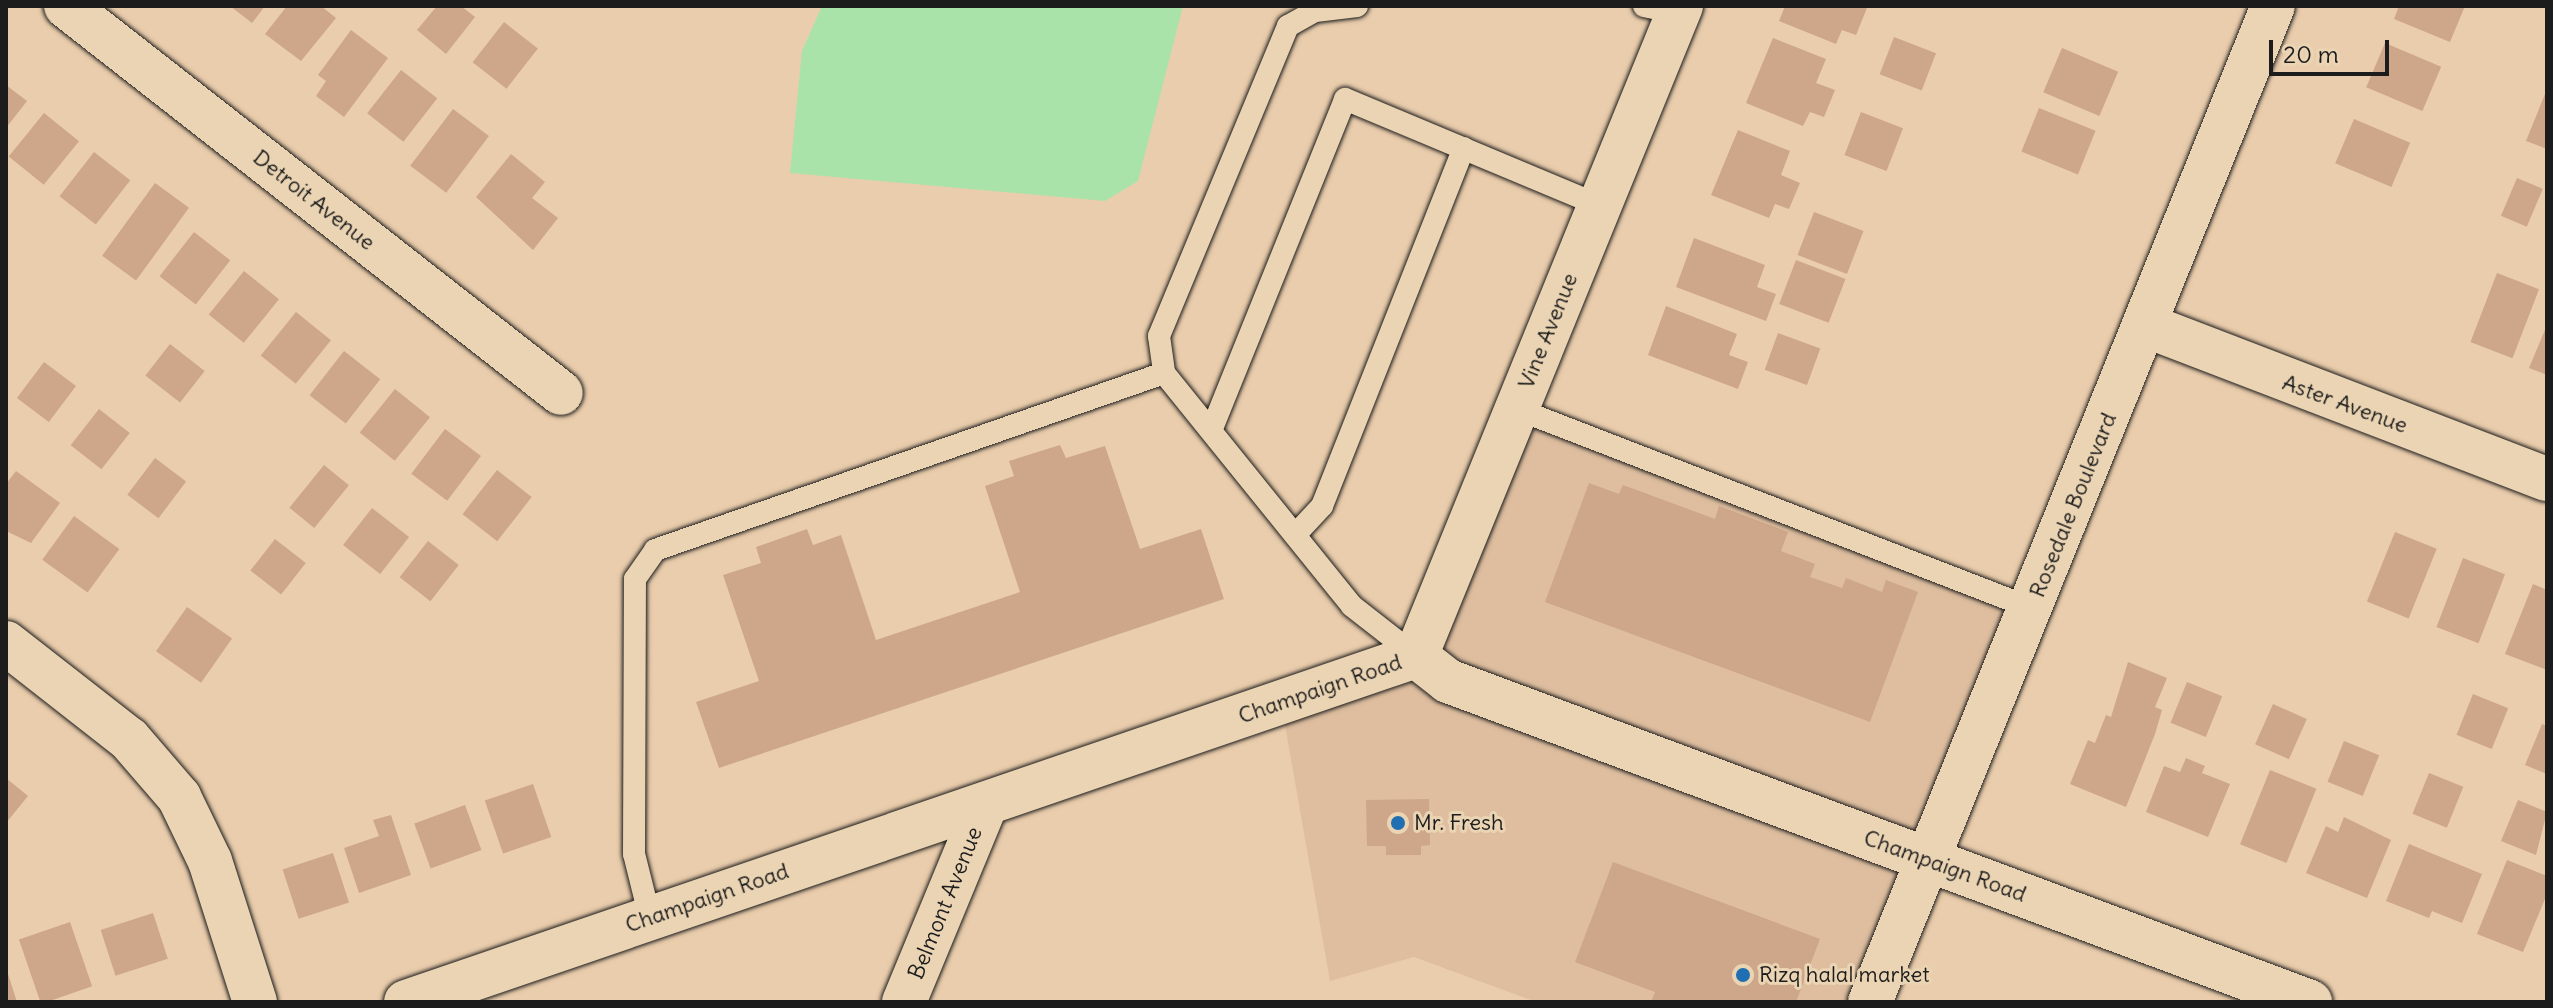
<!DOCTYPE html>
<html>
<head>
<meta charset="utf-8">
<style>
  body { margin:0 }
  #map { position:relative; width:2553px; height:1008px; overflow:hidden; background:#eacdac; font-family:Delius,sans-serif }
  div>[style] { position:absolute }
  .built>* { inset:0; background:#debe9f }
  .green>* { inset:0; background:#a9e3a9 }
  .building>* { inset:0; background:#cea689; transform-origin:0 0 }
  .roads { filter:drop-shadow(0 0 2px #1c1c1c) drop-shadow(0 0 2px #1c1c1c) }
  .lane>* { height:22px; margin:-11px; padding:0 11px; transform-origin:11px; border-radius:11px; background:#ead4b3 }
  .street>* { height:44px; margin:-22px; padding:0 22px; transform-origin:22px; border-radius:22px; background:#ead4b3 }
  .secondary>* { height:44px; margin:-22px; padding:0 22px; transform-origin:22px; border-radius:22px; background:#ead4b3 }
  .dots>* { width:22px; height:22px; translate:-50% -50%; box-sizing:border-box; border:4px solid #ead4b3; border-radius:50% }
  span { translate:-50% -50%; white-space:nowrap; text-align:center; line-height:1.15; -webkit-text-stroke:6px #ead4b3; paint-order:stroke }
  .street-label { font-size:22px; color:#1c1c1c }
  .poi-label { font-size:22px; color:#1c1c1c }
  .left { translate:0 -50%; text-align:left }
  .frame { position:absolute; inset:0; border:8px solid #1c1c1c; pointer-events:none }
  .scale { position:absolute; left:2269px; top:40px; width:120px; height:36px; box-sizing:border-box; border:4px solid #1c1c1c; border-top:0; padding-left:10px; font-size:24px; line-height:28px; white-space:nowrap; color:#1c1c1c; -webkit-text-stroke:6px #ead4b3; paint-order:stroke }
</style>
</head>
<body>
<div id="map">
  <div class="built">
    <div style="clip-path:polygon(1517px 409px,2031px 608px,1870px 1002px,1536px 1002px,1414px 957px,1330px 981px,1281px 702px,1416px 656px)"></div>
  </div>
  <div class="green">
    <div style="clip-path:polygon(822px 6px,1183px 6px,1138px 181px,1105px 201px,790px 173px,802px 51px)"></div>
  </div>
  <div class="building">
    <div style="clip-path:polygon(230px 6px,265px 6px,252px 23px)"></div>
    <div style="clip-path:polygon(287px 6px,321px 6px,336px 18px,301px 61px,265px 34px)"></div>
    <div style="clip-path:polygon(437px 6px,461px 6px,475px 17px,446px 54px,417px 30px)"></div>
    <div style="clip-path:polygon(1785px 6px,1862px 6px,1867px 8px,1856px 35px,1842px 30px,1836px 44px,1779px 21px)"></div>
    <div style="clip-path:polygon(2399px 6px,2465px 6px,2450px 42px,2394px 19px)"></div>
    <div style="left:504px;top:22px;width:43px;height:51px;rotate:38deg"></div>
    <div style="clip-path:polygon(351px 30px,388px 58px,344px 117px,316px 96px,326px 81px,318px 75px)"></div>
    <div style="left:1894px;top:37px;width:45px;height:40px;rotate:21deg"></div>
    <div style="clip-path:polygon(1773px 38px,1826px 59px,1816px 83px,1835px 90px,1824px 117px,1810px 112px,1803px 126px,1746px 103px)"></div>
    <div style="left:2385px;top:43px;width:61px;height:48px;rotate:23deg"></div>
    <div style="left:2062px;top:48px;width:61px;height:48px;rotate:23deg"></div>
    <div style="left:401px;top:70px;width:46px;height:55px;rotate:38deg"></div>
    <div style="clip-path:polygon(6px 85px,27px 101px,6px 128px)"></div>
    <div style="clip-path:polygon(2545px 94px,2547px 95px,2547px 149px,2526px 141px)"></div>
    <div style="left:2039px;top:108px;width:61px;height:47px;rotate:22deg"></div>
    <div style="left:453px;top:109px;width:45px;height:71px;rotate:37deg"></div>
    <div style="left:1861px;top:112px;width:45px;height:46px;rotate:21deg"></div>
    <div style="left:44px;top:113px;width:45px;height:56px;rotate:39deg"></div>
    <div style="left:2354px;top:119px;width:61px;height:48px;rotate:23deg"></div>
    <div style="clip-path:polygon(1738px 130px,1790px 151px,1781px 175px,1800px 183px,1789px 209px,1775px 204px,1769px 218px,1711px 195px)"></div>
    <div style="left:94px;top:152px;width:46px;height:56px;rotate:38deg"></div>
    <div style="clip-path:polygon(511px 154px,545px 182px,532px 198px,558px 218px,533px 250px,476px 197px)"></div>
    <div style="left:2517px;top:178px;width:28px;height:41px;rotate:23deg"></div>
    <div style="left:155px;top:183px;width:42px;height:90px;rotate:36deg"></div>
    <div style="left:1814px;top:212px;width:53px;height:46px;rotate:21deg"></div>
    <div style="left:194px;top:232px;width:46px;height:56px;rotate:38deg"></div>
    <div style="clip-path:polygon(1694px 238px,1765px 265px,1757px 287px,1776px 294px,1766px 321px,1676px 287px)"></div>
    <div style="left:1796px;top:260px;width:53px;height:47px;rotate:21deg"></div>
    <div style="left:244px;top:271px;width:45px;height:56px;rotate:39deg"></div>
    <div style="left:2497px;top:273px;width:45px;height:74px;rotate:21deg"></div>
    <div style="clip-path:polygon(1666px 306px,1737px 334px,1729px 355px,1748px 362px,1738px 389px,1648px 355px)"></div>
    <div style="left:296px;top:312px;width:45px;height:56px;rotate:39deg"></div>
    <div style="clip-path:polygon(2547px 325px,2547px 375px,2529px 368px)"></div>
    <div style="left:1778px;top:333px;width:45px;height:39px;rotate:20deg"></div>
    <div style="left:170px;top:344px;width:44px;height:40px;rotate:38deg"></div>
    <div style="left:344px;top:351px;width:46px;height:56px;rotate:38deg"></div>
    <div style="left:44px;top:362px;width:40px;height:45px;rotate:37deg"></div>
    <div style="left:395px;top:389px;width:45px;height:56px;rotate:39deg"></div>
    <div style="left:99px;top:409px;width:39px;height:46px;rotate:38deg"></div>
    <div style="left:445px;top:429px;width:45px;height:56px;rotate:37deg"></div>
    <div style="clip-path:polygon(1060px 445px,1066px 458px,1105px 446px,1140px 549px,1201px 529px,1224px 599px,719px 768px,696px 702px,759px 681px,723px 575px,761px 563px,756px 547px,807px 529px,813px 545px,841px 535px,876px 640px,1020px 592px,985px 486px,1014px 476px,1009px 461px)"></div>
    <div style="left:155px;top:458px;width:39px;height:46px;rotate:37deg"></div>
    <div style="left:324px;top:465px;width:32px;height:55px;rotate:39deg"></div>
    <div style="left:497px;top:470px;width:44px;height:56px;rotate:38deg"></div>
    <div style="clip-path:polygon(16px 471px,60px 503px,31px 543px,6px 531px,6px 484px)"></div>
    <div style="clip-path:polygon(1589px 483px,1619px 494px,1623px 485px,1715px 519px,1719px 506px,1788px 532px,1781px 551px,1815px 564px,1810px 577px,1842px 588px,1846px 578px,1882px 592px,1886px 580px,1918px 592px,1870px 722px,1545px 602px)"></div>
    <div style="left:372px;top:508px;width:47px;height:47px;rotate:38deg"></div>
    <div style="left:74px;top:516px;width:56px;height:54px;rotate:36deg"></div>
    <div style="left:2395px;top:532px;width:45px;height:75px;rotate:22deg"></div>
    <div style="left:275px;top:539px;width:39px;height:40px;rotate:38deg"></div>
    <div style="left:428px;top:541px;width:39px;height:46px;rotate:38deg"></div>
    <div style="left:2463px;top:558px;width:45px;height:74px;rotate:21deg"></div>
    <div style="clip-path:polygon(2533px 584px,2547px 590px,2547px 670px,2505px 654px)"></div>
    <div style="left:187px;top:607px;width:55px;height:54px;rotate:35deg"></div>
    <div style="clip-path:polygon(2128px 662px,2167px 678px,2155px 707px,2162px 710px,2155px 734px,2126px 807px,2070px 784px,2088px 740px,2095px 743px,2106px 715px,2111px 717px)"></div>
    <div style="left:2187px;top:682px;width:38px;height:44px;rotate:22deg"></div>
    <div style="left:2473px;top:694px;width:38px;height:44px;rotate:22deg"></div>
    <div style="left:2273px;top:704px;width:37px;height:44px;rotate:24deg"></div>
    <div style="clip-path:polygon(2542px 724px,2547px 726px,2547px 774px,2525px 765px)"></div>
    <div style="left:2344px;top:741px;width:38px;height:44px;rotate:22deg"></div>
    <div style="clip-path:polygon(2186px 758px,2205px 766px,2202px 773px,2230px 784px,2208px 837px,2146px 812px,2164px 766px,2180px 772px)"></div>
    <div style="left:2270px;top:770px;width:50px;height:80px;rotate:22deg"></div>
    <div style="left:2429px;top:773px;width:37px;height:44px;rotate:22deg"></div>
    <div style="clip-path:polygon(6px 778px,28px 796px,6px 823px)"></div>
    <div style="left:533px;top:784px;width:56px;height:51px;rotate:71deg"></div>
    <div style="clip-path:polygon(1429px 799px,1430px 845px,1421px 846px,1421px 855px,1386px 855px,1386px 846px,1367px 846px,1366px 800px)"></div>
    <div style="clip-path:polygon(2518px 800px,2547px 812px,2536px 855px,2501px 841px)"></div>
    <div style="left:465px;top:805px;width:48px;height:54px;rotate:70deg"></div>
    <div style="clip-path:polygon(391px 815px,411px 875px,359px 893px,344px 848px,379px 836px,373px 820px)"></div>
    <div style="clip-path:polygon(2344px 817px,2391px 840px,2367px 898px,2306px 873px,2326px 826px,2338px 832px)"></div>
    <div style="clip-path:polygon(2409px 844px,2482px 874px,2462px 923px,2432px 911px,2429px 918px,2386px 901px)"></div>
    <div style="left:333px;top:853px;width:52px;height:53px;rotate:72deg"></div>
    <div style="clip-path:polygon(2507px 860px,2547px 876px,2547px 894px,2523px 952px,2477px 934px)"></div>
    <div style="clip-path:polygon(1613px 862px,1820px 939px,1796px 1002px,1651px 1002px,1655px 992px,1575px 962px)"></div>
    <div style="left:153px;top:913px;width:48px;height:55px;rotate:72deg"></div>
    <div style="left:70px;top:922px;width:68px;height:54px;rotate:71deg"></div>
    <div style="clip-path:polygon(6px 971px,7px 971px,17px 1002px,6px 1002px)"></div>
  </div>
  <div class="roads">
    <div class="lane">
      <div style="left:1357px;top:6px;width:42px;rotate:173.2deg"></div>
      <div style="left:1315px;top:11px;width:31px;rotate:151deg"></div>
      <div style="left:1288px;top:26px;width:336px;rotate:112.6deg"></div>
      <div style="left:1159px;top:336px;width:37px;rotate:82deg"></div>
      <div style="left:1164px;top:373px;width:299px;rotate:51.1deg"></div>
      <div style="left:1352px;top:606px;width:81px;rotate:38deg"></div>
      <div style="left:1644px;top:6px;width:35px;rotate:12deg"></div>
      <div style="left:1517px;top:409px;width:551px;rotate:21.16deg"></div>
      <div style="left:1211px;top:431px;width:358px;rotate:-68deg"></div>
      <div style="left:1345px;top:99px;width:275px;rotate:22.7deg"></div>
      <div style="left:1295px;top:535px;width:40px;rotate:-47deg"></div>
      <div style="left:1322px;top:506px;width:385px;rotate:-68.4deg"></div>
      <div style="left:650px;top:918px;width:66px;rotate:-104deg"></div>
      <div style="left:634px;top:854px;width:275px;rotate:-89.8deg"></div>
      <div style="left:635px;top:579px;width:35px;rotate:-55deg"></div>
      <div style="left:655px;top:550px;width:539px;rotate:-19.17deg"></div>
    </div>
    <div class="street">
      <div style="left:66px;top:6px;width:628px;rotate:38.02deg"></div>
      <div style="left:2145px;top:325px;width:430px;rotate:21deg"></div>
      <div style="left:6px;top:643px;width:156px;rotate:38deg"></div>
      <div style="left:129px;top:739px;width:77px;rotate:49.2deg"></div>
      <div style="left:179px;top:797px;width:71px;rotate:64.2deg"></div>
      <div style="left:210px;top:861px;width:148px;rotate:72.3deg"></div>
      <div style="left:1416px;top:656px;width:702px;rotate:-67.82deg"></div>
      <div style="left:904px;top:1002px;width:214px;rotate:-67.5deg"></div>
      <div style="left:1870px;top:1002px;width:1074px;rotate:-67.97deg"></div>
    </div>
    <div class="secondary">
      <div style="left:406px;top:1002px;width:1068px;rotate:-18.91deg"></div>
      <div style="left:1416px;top:656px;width:41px;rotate:38deg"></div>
      <div style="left:1448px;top:681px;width:920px;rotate:20.42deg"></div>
    </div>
  </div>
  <div class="dots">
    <div style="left:1398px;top:823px;background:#1f6fb2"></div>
    <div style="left:1743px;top:975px;background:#1f6fb2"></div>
  </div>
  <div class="street-label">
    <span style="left:314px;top:200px;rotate:38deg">Detroit Avenue</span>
    <span style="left:1548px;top:331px;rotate:-68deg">Vine Avenue</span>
    <span style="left:2345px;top:404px;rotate:20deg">Aster Avenue</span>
    <span style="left:2073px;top:505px;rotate:-68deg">Rosedale Boulevard</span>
    <span style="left:1320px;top:689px;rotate:-19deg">Champaign Road</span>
    <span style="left:1945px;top:866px;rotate:20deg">Champaign Road</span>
    <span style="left:707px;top:898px;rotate:-19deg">Champaign Road</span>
    <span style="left:945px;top:903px;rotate:-68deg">Belmont Avenue</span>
  </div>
  <div class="poi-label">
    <span class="left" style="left:1414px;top:823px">Mr. Fresh</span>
    <span class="left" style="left:1759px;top:975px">Rizq halal market</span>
  </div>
  <div class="frame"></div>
  <div class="scale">20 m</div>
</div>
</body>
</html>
